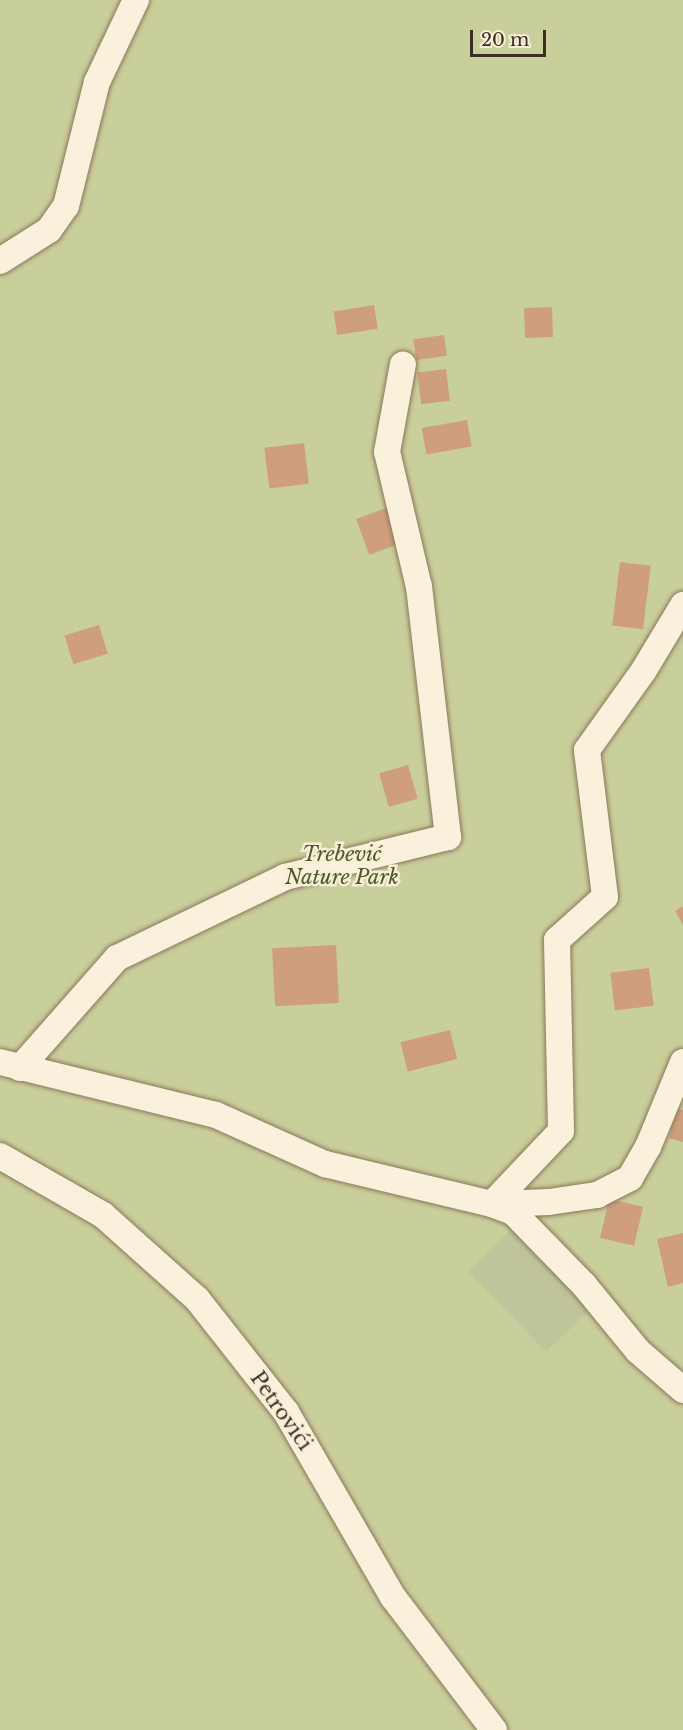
<!DOCTYPE html>
<html>
<head>
<meta charset="utf-8">
<style>
  body { margin:0 }
  #map { position:relative; width:683px; height:1730px; overflow:hidden; background:#f0e4c8; font-family:"Libre Baskerville",serif }
  div>[style] { position:absolute }
  .green>* { inset:0; background:#c9cf9b; transform-origin:0 0 }
  .cemetery>* { inset:0; background:#bfc49a; transform-origin:0 0 }
  .building>* { inset:0; background:#cf9f7d; transform-origin:0 0 }
  .roads { filter:drop-shadow(0 0 2px #8d765c) drop-shadow(0 0 2px #8d765c) }
  .minor>* { height:26px; margin:-13px; padding:0 13px; transform-origin:13px; border-radius:13px; background:#faf1dc }
  span { translate:-50% -50%; white-space:nowrap; text-align:center; line-height:1.15; -webkit-text-stroke:5px #f7eed8; paint-order:stroke }
  .park-label { font-size:20px; color:#4d5a26; font-style:italic }
  .street-label { font-size:20px; color:#3d2e20 }
  .scale { position:absolute; left:470px; top:30px; width:76px; height:27px; box-sizing:border-box; border:3px solid #3d2e20; border-top:0; padding-left:8px; font-size:18px; line-height:21px; white-space:nowrap; color:#3d2e20; -webkit-text-stroke:4px #f7eed8; paint-order:stroke }
</style>
</head>
<body>
<div id="map">
  <div class="green">
    <div style="left:0;top:0;width:683px;height:1730px"></div>
  </div>
  <div class="cemetery">
    <div style="left:515px;top:1226px;width:112px;height:65px;rotate:46deg"></div>
  </div>
  <div class="building">
    <div style="left:374px;top:305px;width:24px;height:41px;rotate:81deg"></div>
    <div style="left:552px;top:307px;width:30px;height:28px;rotate:88deg"></div>
    <div style="left:444px;top:335px;width:21px;height:31px;rotate:82deg"></div>
    <div style="left:446px;top:369px;width:32px;height:29px;rotate:83deg"></div>
    <div style="left:467px;top:420px;width:27px;height:46px;rotate:80deg"></div>
    <div style="left:304px;top:443px;width:41px;height:40px;rotate:83deg"></div>
    <div style="left:389px;top:507px;width:38px;height:35px;rotate:70deg"></div>
    <div style="left:620px;top:562px;width:31px;height:64px;rotate:7deg"></div>
    <div style="left:99px;top:625px;width:30px;height:36px;rotate:73deg"></div>
    <div style="left:408px;top:765px;width:35px;height:30px;rotate:74deg"></div>
    <div style="clip-path:polygon(683px 906px,683px 925px,675px 911px)"></div>
    <div style="left:336px;top:945px;width:58px;height:64px;rotate:87deg"></div>
    <div style="left:649px;top:968px;width:38px;height:39px;rotate:83deg"></div>
    <div style="left:450px;top:1030px;width:30px;height:51px;rotate:76deg"></div>
    <div style="clip-path:polygon(676px 1108px,683px 1110px,683px 1142px,669px 1138px)"></div>
    <div style="left:609px;top:1199px;width:35px;height:40px;rotate:13deg"></div>
    <div style="clip-path:polygon(683px 1233px,683px 1283px,668px 1287px,657px 1239px)"></div>
  </div>
  <div class="roads">
    <div class="minor">
      <div style="left:0;top:261px;width:58px;rotate:-32.3deg"></div>
      <div style="left:49px;top:230px;width:29px;rotate:-55deg"></div>
      <div style="left:66px;top:206px;width:128px;rotate:-76deg"></div>
      <div style="left:97px;top:82px;width:91px;rotate:-64.6deg"></div>
      <div style="left:0;top:1062px;width:222px;rotate:13.8deg"></div>
      <div style="left:216px;top:1115px;width:120px;rotate:24.2deg"></div>
      <div style="left:325px;top:1164px;width:172px;rotate:13.5deg"></div>
      <div style="left:492px;top:1204px;width:22px;rotate:21deg"></div>
      <div style="left:513px;top:1212px;width:102px;rotate:45.8deg"></div>
      <div style="left:584px;top:1285px;width:85px;rotate:50.7deg"></div>
      <div style="left:638px;top:1351px;width:60px;rotate:40.9deg"></div>
      <div style="left:20px;top:1068px;width:147px;rotate:-48.6deg"></div>
      <div style="left:117px;top:958px;width:187px;rotate:-25.7deg"></div>
      <div style="left:285px;top:877px;width:168px;rotate:-13.8deg"></div>
      <div style="left:448px;top:837px;width:252px;rotate:-96.6deg"></div>
      <div style="left:419px;top:587px;width:139px;rotate:-103.3deg"></div>
      <div style="left:387px;top:452px;width:89px;rotate:-79.7deg"></div>
      <div style="left:0;top:1156px;width:119px;rotate:29.8deg"></div>
      <div style="left:103px;top:1215px;width:126px;rotate:41.8deg"></div>
      <div style="left:197px;top:1299px;width:144px;rotate:51.8deg"></div>
      <div style="left:286px;top:1412px;width:214px;rotate:60deg"></div>
      <div style="left:393px;top:1597px;width:167px;rotate:52.8deg"></div>
      <div style="left:492px;top:1204px;width:100px;rotate:-46.6deg"></div>
      <div style="left:561px;top:1131px;width:191px;rotate:-91.2deg"></div>
      <div style="left:557px;top:940px;width:64px;rotate:-41.9deg"></div>
      <div style="left:605px;top:897px;width:148px;rotate:-97deg"></div>
      <div style="left:587px;top:750px;width:98px;rotate:-54.5deg"></div>
      <div style="left:644px;top:670px;width:76px;rotate:-59deg"></div>
      <div style="left:496px;top:1204px;width:53px;rotate:-2.2deg"></div>
      <div style="left:549px;top:1202px;width:49px;rotate:-8.3deg"></div>
      <div style="left:597px;top:1195px;width:37px;rotate:-27deg"></div>
      <div style="left:630px;top:1178px;width:36px;rotate:-60deg"></div>
      <div style="left:648px;top:1147px;width:92px;rotate:-67.6deg"></div>
    </div>
  </div>
  <div class="park-label">
    <span style="left:342px;top:866px">Trebević<br>Nature Park</span>
  </div>
  <div class="street-label">
    <span style="left:281px;top:1411px;rotate:55deg">Petrovići</span>
  </div>
  <div class="scale">20 m</div>
</div>
</body>
</html>
